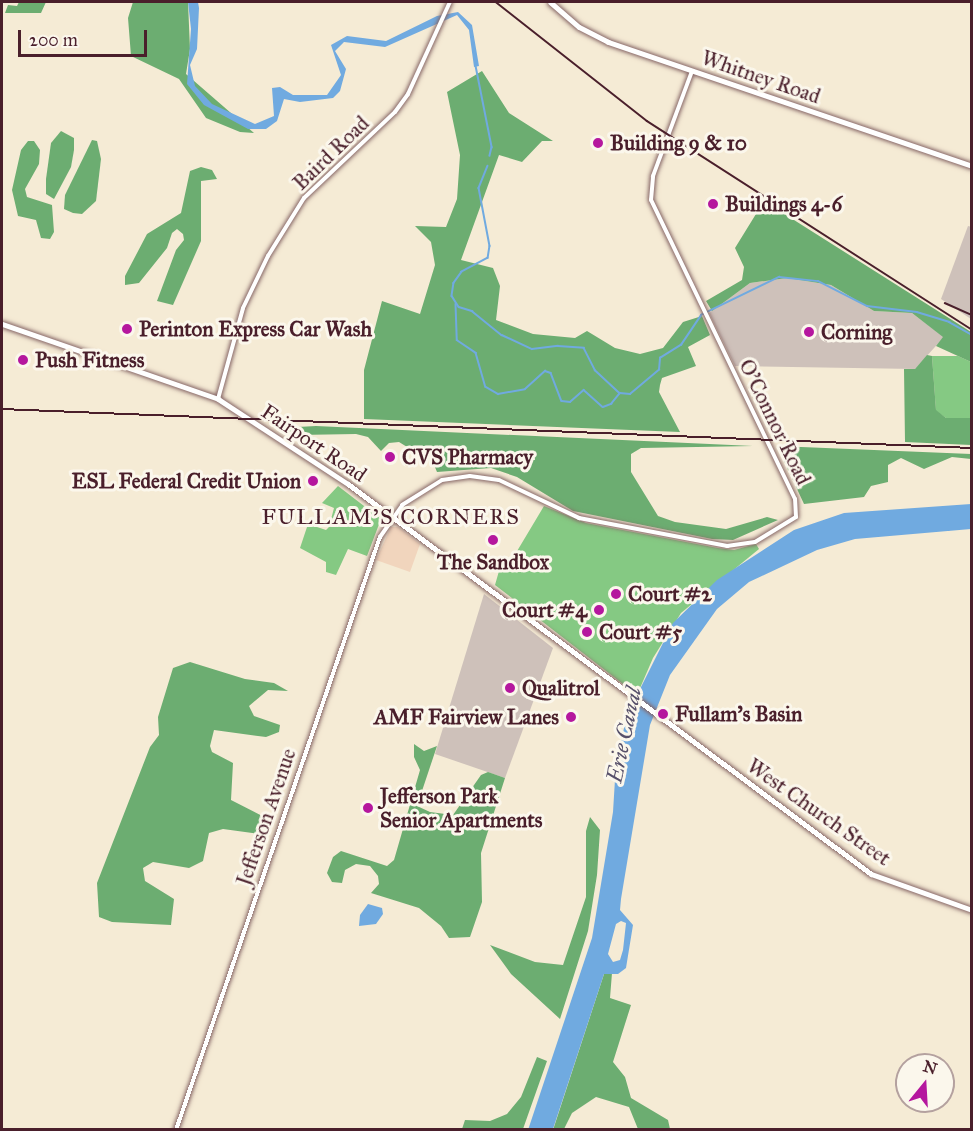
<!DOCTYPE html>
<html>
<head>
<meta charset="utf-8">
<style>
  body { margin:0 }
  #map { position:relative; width:973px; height:1131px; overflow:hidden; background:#f5ebd5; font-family:"IM FELL Great Primer",serif }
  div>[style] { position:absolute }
  .built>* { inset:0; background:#f1d5bd }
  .industrial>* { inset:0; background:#cec1ba }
  .green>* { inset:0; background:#85c983 }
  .forest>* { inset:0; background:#6cad71 }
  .water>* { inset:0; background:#70aae0 }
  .stream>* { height:1.5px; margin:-0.75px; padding:0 0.75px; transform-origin:0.75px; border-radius:0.75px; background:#70aae0 }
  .roads { filter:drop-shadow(0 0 2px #866666) drop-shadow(0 0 2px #866666) }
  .minor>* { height:4px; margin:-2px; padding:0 2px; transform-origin:2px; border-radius:2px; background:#fff }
  .major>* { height:5px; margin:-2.5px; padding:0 2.5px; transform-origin:2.5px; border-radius:2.5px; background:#fff }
  .rail>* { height:1.5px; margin:-0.75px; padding:0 0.75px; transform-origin:0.75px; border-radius:0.75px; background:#4a1f2b }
  .dots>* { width:16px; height:16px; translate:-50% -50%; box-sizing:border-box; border:3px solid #fbf7ec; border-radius:50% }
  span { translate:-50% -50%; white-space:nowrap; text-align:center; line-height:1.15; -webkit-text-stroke:6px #fbf7ec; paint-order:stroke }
  .street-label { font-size:21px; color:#4a1f2b }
  .poi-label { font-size:21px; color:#4a1f2b; font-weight:700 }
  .left { translate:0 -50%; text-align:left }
  .right { translate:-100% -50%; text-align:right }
  .neighbourhood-label { font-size:22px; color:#4a1f2b; letter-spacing:1.5px }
  .water-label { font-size:22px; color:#57506a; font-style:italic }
  .frame { position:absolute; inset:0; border:3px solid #4a1f2b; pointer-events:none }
  .north { position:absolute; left:895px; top:1053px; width:60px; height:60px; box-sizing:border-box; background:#fbf7ec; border:2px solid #b4a19f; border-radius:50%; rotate:18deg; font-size:16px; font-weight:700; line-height:24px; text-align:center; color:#4a1f2b }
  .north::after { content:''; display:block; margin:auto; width:21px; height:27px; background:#b5179e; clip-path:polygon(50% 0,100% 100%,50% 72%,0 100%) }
  .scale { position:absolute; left:18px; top:30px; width:129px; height:27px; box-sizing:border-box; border:3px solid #4a1f2b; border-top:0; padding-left:8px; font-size:18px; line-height:21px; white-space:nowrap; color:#4a1f2b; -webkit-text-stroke:4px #fbf7ec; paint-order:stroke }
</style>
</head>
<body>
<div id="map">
  <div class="built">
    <div style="clip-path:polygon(391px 527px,398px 527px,420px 544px,410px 572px,376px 560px)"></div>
  </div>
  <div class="industrial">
    <div style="clip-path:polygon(968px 226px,972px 227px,971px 319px,941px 299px)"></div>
    <div style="clip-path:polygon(787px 278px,831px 285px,874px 311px,912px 313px,944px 337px,915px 369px,735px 366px,709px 313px,750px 283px)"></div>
    <div style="clip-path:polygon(484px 594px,553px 648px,505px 778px,435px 754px)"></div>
  </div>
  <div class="green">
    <div style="clip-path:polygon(932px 356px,958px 356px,971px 362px,971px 418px,946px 418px,936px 411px)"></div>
    <div style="clip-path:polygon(338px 486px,381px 519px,367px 556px,348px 549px,336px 575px,326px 572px,326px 562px,300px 548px,308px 524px,326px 530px,329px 527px,334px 508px,322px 503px)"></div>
    <div style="clip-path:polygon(544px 506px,586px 523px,718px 548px,734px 550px,756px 544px,759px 549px,681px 613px,653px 658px,637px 695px,495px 585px,499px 571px,507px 568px)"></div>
  </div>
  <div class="forest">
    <div style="clip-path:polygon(19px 2px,46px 2px,41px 13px,5px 13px,8px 5px,17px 6px)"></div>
    <div style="clip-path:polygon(133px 2px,188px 2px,190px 49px,186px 74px,254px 133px,240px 132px,206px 118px,179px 79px,131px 56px,128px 18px)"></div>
    <div style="clip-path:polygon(482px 71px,509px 113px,553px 141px,542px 141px,522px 162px,499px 155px,461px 260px,493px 268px,500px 286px,496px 320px,533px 334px,575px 338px,587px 331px,615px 348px,640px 354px,663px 348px,683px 322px,702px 316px,710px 335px,688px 347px,696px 366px,662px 378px,660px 385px,659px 392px,680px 432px,364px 419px,364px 370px,382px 301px,420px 314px,435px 265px,431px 242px,415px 226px,446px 227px,457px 199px,460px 155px,447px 92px)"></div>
    <div style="clip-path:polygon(61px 131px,74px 138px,74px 150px,71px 167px,54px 199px,46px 194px,46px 179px,51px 143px)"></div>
    <div style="clip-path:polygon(92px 140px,97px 141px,101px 159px,96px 201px,82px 214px,73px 213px,64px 209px,65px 195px)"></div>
    <div style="clip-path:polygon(28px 141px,34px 141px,40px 150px,39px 164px,25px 189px,27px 197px,52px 205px,54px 232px,50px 239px,41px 238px,36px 220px,18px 216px,12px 190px,21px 150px)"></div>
    <div style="clip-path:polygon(201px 167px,212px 170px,217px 179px,201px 181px,201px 241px,173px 305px,157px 301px,176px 250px,184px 240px,183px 234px,177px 229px,172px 233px,167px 248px,139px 283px,125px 285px,125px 276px,147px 234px,181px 213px,190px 171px)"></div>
    <div style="clip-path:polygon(764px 201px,971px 332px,971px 362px,936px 346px,943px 337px,912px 313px,874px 311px,831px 285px,787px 278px,750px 283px,712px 311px,706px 301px,742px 280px,744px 267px,735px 248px)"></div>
    <div style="clip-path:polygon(927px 355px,932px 356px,936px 410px,946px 418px,971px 418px,971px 445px,905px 442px,904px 369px,915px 369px)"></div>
    <div style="clip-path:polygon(316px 426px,753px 446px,641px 448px,631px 454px,631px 472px,658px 516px,675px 522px,726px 529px,767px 517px,778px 520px,733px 540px,712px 539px,573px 511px,517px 477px,491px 468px,437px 472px,429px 453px,412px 450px,399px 442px,389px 443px,381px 451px,368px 437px,356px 434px,298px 435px,279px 428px)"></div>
    <div style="clip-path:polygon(777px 446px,971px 454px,971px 459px,952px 457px,924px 469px,901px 458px,888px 465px,888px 482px,871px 486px,864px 497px,804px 504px)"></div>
    <div style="clip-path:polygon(190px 662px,245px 679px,274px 683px,288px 691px,268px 690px,249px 706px,254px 716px,280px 725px,279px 732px,266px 737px,214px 730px,210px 746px,212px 752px,233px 763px,231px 800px,270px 820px,269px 826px,266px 835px,223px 829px,209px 833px,203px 861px,189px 868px,153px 862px,143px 868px,145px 881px,174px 899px,171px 925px,112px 922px,99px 917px,97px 883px,150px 747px,159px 735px,158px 717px,173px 668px)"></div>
    <div style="clip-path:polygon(414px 744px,424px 751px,437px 746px,417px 806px,430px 812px,453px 815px,481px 775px,488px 772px,505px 778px,481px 853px,482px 902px,470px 937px,449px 938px,441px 926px,419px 908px,371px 893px,379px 884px,378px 876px,370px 866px,356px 864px,345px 870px,342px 883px,332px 882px,327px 873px,333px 857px,341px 851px,387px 866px,394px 860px,420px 770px,414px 757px)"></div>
    <div style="clip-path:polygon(590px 817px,600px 830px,597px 875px,588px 931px,560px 1019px,511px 974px,490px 945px,535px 962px,563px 965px,586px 897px,586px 831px)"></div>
    <div style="clip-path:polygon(612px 973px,610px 998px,631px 1005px,613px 1062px,625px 1077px,631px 1098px,668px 1120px,670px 1129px,638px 1129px,629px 1107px,596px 1097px,572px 1113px,564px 1129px,553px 1130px,604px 974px)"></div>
    <div style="clip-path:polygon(537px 1057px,547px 1061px,523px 1129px,462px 1129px,465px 1120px,490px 1121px,507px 1114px,521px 1097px)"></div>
  </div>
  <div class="water">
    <div style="clip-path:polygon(188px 2px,198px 2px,199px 8px,197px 49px,190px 65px,195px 86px,212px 104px,255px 124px,274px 116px,272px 88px,280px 87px,293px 95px,327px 95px,341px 75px,331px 45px,347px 36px,386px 41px,437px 16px,458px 12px,472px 25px,479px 66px,474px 67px,469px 30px,457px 15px,385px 47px,344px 42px,335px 51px,346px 69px,340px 91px,333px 98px,300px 102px,284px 99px,277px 121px,266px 129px,248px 129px,204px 105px,187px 84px,191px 29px)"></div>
    <div style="clip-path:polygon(evenodd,971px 504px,971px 529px,855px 539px,817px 550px,749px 582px,717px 609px,670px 675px,650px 725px,621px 899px,620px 910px,633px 925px,626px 968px,618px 974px,604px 974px,553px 1129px,528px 1130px,592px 938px,613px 812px,616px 763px,627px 715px,673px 623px,717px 580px,794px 530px,844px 513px,971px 504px,621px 921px,626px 923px,623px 950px,620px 960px,613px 962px,608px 954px,616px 924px,621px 921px)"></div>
    <div style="clip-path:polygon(368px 904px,382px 908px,383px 914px,376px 924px,359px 926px,360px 915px)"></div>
  </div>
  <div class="stream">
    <div style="left:476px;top:66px;width:83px;rotate:78.8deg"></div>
    <div style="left:492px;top:147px;width:9px;rotate:103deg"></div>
    <div style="left:488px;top:166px;width:24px;rotate:112deg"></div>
    <div style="left:479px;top:188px;width:59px;rotate:79.3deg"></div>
    <div style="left:490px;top:246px;width:12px;rotate:99deg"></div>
    <div style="left:488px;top:258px;width:30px;rotate:152deg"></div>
    <div style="left:462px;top:272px;width:14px;rotate:126deg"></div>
    <div style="left:454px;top:283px;width:13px;rotate:99deg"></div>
    <div style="left:452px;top:296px;width:13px;rotate:58deg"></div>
    <div style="left:459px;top:307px;width:14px;rotate:17deg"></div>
    <div style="left:472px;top:311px;width:38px;rotate:39deg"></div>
    <div style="left:502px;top:335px;width:33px;rotate:25deg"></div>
    <div style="left:532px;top:349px;width:26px;rotate:-7deg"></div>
    <div style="left:558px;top:346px;width:26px;rotate:4deg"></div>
    <div style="left:584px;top:348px;width:25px;rotate:63deg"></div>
    <div style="left:595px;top:370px;width:34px;rotate:43deg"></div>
    <div style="left:620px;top:393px;width:10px;rotate:6deg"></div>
    <div style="left:630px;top:394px;width:38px;rotate:-40deg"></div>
    <div style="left:659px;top:370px;width:12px;rotate:-85deg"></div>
    <div style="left:660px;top:358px;width:25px;rotate:-32deg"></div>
    <div style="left:681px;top:345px;width:36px;rotate:-56deg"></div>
    <div style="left:701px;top:315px;width:87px;rotate:-26deg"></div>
    <div style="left:779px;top:277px;width:39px;rotate:6deg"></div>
    <div style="left:818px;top:281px;width:55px;rotate:27deg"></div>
    <div style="left:867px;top:306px;width:50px;rotate:6.8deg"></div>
    <div style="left:917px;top:312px;width:34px;rotate:17deg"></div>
    <div style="left:949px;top:322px;width:26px;rotate:29deg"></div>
    <div style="left:456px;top:304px;width:36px;rotate:88deg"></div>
    <div style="left:457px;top:340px;width:23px;rotate:34deg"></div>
    <div style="left:476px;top:353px;width:35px;rotate:74deg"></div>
    <div style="left:486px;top:387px;width:14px;rotate:30deg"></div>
    <div style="left:498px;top:394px;width:27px;rotate:-10deg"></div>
    <div style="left:525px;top:389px;width:27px;rotate:-42deg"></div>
    <div style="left:545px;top:371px;width:6px;rotate:18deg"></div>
    <div style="left:551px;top:373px;width:30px;rotate:69deg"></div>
    <div style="left:562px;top:401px;width:8px;rotate:7deg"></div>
    <div style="left:570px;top:402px;width:18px;rotate:-41deg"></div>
    <div style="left:584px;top:390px;width:25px;rotate:42deg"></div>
    <div style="left:603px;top:407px;width:9px;rotate:-21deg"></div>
    <div style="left:611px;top:404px;width:14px;rotate:-51deg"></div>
  </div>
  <div class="roads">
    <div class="minor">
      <div style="left:218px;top:399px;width:94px;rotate:-74.6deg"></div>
      <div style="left:243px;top:308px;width:58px;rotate:-64.3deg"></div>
      <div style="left:268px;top:256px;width:68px;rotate:-58.2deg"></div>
      <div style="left:304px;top:198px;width:125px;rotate:-43.4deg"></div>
      <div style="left:395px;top:112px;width:22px;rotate:-54deg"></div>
      <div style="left:408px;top:94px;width:101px;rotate:-65.5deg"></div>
      <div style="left:176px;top:1130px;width:627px;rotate:-71.02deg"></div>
      <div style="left:380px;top:537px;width:39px;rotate:-55deg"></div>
      <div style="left:402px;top:505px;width:47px;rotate:-32deg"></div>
      <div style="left:442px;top:480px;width:28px;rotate:-8deg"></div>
      <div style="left:470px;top:476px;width:29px;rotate:8deg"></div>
      <div style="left:499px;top:480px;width:89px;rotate:25.4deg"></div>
      <div style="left:579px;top:518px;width:151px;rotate:10.7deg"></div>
      <div style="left:727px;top:546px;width:28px;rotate:-8deg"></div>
      <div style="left:755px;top:542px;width:48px;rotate:-31.4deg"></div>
      <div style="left:796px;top:517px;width:18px;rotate:-93deg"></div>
      <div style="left:795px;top:499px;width:332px;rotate:-115.7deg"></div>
      <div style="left:651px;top:200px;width:24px;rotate:-85deg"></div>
      <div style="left:653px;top:176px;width:112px;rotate:-69.6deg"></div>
    </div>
    <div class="major">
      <div style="left:550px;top:2px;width:38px;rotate:41deg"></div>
      <div style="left:579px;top:27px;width:33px;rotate:27deg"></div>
      <div style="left:608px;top:42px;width:385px;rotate:18.8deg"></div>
      <div style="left:2px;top:324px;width:229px;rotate:19.1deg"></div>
      <div style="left:218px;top:399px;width:155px;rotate:33.2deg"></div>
      <div style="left:348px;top:484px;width:652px;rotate:36.71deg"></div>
      <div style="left:871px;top:874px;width:107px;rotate:19.6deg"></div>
    </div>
  </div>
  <div class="rail">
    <div style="left:496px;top:2px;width:192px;rotate:38.2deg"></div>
    <div style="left:647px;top:121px;width:386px;rotate:32.7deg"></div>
    <div style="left:945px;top:303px;width:30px;rotate:24deg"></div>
    <div style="left:2px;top:409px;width:971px;rotate:2.3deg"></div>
  </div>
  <div class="dots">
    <div style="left:598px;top:143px;background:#b5179e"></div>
    <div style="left:713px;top:204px;background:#b5179e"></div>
    <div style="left:127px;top:329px;background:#b5179e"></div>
    <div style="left:809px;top:332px;background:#b5179e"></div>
    <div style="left:23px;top:360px;background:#b5179e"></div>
    <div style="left:390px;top:457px;background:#b5179e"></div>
    <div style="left:313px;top:481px;background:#b5179e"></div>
    <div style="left:493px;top:540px;background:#b5179e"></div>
    <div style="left:616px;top:594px;background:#b5179e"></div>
    <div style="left:599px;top:610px;background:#b5179e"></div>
    <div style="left:587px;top:632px;background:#b5179e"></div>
    <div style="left:510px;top:688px;background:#b5179e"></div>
    <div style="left:663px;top:714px;background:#b5179e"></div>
    <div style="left:571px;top:717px;background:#b5179e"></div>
    <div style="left:368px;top:808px;background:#b5179e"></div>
  </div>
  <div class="street-label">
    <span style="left:761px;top:77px;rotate:19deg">Whitney Road</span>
    <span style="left:331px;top:153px;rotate:-44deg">Baird Road</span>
    <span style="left:775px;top:422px;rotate:64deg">O'Connor Road</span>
    <span style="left:314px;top:443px;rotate:34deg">Fairport Road</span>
    <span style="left:819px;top:812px;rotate:35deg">West Church Street</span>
    <span style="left:266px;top:817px;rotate:-71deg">Jefferson Avenue</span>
  </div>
  <div class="poi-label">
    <span class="left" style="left:610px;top:143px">Building 9 &amp; 10</span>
    <span class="left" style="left:725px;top:204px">Buildings 4-6</span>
    <span class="left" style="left:139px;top:329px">Perinton Express Car Wash</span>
    <span class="left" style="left:821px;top:332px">Corning</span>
    <span class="left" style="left:35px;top:360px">Push Fitness</span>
    <span class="left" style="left:402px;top:457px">CVS Pharmacy</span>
    <span class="right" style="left:301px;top:481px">ESL Federal Credit Union</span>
    <span style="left:493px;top:562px">The Sandbox</span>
    <span class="left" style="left:628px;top:594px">Court #2</span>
    <span class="right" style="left:587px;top:610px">Court #4</span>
    <span class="left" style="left:599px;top:632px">Court #5</span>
    <span class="left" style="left:522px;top:688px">Qualitrol</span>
    <span class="left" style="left:675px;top:714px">Fullam's Basin</span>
    <span class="right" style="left:559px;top:717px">AMF Fairview Lanes</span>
    <span class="left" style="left:380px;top:808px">Jefferson Park<br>Senior Apartments</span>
  </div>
  <div class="neighbourhood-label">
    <span style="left:391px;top:517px">FULLAM'S CORNERS</span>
  </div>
  <div class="water-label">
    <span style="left:624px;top:735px;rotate:-78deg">Erie Canal</span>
  </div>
  <div class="frame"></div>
  <div class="north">N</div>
  <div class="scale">200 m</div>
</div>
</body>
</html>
